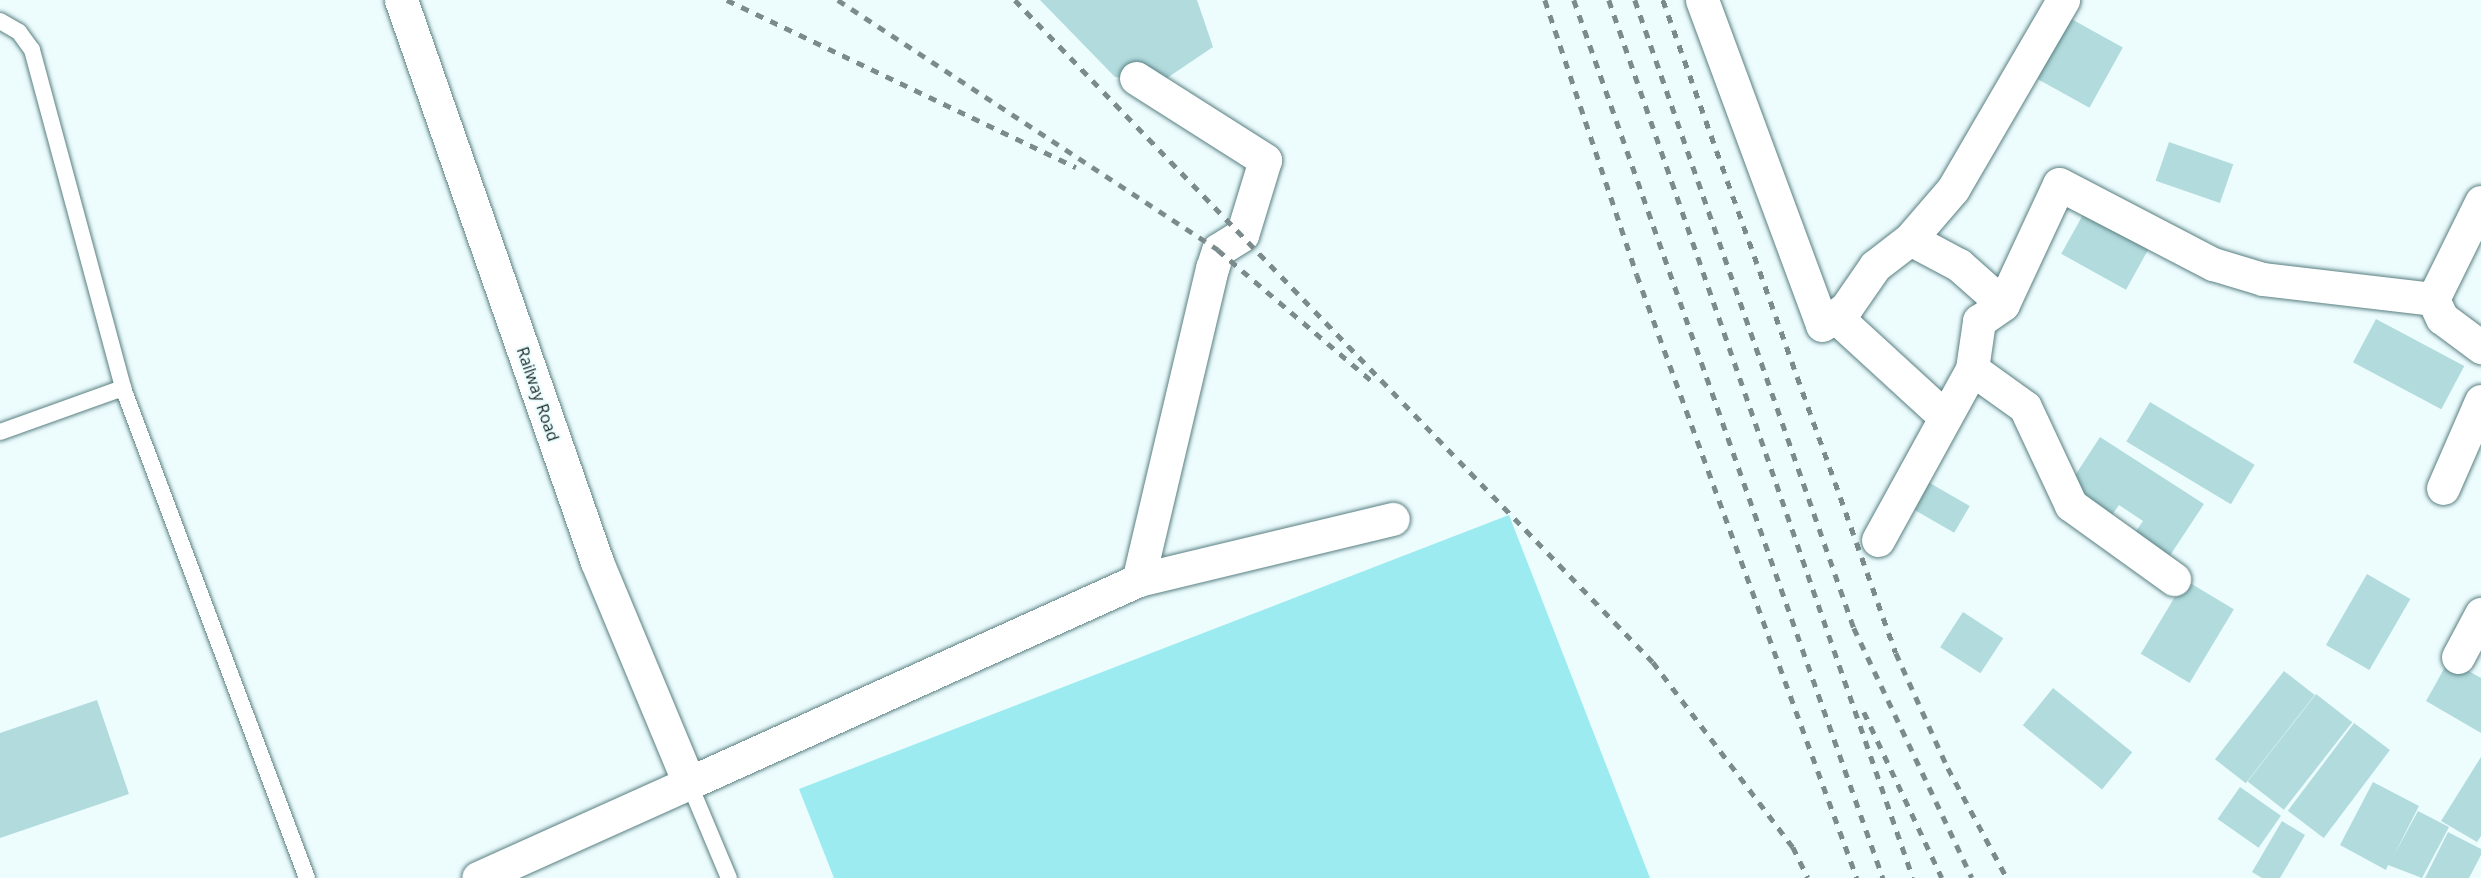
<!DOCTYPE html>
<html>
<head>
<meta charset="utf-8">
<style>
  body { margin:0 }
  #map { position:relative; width:2481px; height:878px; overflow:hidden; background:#edfdfe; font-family:"Open Sans",sans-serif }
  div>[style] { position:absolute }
  .green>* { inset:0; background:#9bebf0 }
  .building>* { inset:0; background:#b2dbdd; transform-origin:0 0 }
  .roads { filter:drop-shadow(0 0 2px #597f81) drop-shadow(0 0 2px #597f81) }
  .service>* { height:16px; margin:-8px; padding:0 8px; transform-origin:8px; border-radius:8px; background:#fff }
  .minor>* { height:33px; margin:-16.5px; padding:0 16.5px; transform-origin:16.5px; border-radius:16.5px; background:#fff }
  .tertiary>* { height:33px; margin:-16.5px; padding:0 16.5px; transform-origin:16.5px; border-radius:16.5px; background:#fff }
  .rail>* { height:4.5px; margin-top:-2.25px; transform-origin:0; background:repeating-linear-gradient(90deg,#7b8b8c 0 8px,transparent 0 16px) }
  span { translate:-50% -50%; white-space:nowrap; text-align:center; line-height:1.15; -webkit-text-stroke:4.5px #edfdfe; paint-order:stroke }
  .street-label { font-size:16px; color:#162627 }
</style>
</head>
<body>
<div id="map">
  <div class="green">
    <div style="clip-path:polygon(1509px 515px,1650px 878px,834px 878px,799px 789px)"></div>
  </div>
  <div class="building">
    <div style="clip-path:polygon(1040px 0,1197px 0,1213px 47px,1164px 80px,1115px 77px)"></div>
    <div style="left:2066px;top:16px;width:65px;height:69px;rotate:29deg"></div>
    <div style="left:2169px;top:142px;width:68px;height:41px;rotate:19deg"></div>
    <div style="left:2085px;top:211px;width:74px;height:49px;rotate:29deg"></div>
    <div style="left:2376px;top:319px;width:100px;height:49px;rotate:28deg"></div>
    <div style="left:2150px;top:402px;width:122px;height:46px;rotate:31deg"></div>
    <div style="clip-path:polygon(2100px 437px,2204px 504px,2167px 560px,2132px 537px,2143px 521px,2119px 505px,2109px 519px,2065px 491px)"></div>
    <div style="left:1916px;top:475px;width:62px;height:31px;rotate:30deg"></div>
    <div style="left:2367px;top:574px;width:50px;height:82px;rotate:30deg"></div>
    <div style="left:2185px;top:580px;width:57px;height:86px;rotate:31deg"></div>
    <div style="left:1963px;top:612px;width:48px;height:42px;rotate:33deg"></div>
    <div style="clip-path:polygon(2449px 660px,2481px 678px,2481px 733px,2426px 701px)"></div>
    <div style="left:2284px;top:671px;width:39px;height:112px;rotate:38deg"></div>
    <div style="left:2053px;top:688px;width:102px;height:48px;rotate:39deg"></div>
    <div style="left:2316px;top:694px;width:46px;height:111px;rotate:38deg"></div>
    <div style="clip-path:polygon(97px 700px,129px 794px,0 838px,0 733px)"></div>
    <div style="left:2354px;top:723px;width:45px;height:110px;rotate:37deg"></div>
    <div style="clip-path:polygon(2481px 757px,2481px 836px,2477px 842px,2441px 821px)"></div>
    <div style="clip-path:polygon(2373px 782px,2419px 806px,2394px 855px,2418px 811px,2449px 827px,2422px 878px,2388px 865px,2386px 870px,2340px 845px)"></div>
    <div style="left:2240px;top:787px;width:50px;height:39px;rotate:35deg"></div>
    <div style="clip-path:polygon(2282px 821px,2305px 835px,2280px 878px,2262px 878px,2252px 872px)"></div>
    <div style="clip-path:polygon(2448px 832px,2481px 849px,2481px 855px,2469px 878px,2425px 878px)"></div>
  </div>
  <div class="roads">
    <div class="service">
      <div style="left:0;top:21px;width:22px;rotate:30deg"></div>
      <div style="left:19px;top:32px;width:22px;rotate:54deg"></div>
      <div style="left:32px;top:50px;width:350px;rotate:74.9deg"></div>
      <div style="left:123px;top:388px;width:523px;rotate:69.42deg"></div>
      <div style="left:0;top:432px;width:131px;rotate:-19.7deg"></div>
      <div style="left:689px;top:783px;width:103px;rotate:67.2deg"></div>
    </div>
    <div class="minor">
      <div style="left:1702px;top:0;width:346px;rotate:69.7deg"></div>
      <div style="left:1822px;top:325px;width:29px;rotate:-35deg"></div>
      <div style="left:1846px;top:308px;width:51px;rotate:-55.4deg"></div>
      <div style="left:1875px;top:266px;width:44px;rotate:-37.6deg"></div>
      <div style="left:1910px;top:239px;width:66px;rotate:-49.3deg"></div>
      <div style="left:1953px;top:189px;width:219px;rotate:-59.8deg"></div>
      <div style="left:1136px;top:78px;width:153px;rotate:32.4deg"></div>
      <div style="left:1265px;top:160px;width:78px;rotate:107deg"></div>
      <div style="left:1242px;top:235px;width:28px;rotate:148deg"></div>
      <div style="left:1218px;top:250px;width:19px;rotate:108deg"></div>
      <div style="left:1212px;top:268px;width:321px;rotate:103.3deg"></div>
      <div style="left:2481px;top:202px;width:108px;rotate:116.3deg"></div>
      <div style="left:2433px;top:299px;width:21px;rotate:65deg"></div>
      <div style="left:2442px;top:318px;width:49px;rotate:36.6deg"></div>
      <div style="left:2003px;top:304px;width:132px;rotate:-65deg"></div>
      <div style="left:2059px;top:184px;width:174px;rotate:27.5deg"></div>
      <div style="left:2213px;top:264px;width:52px;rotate:16.7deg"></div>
      <div style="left:2263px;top:279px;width:171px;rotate:6.7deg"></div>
      <div style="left:1836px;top:317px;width:148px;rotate:42.5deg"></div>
      <div style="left:1972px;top:369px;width:65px;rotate:35.6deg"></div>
      <div style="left:2025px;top:407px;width:108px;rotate:64.9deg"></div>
      <div style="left:2071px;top:505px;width:127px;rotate:35.7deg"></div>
      <div style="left:2443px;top:488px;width:95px;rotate:-66.4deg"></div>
      <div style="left:1878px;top:540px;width:195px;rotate:-61.2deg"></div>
      <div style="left:1972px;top:369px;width:49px;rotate:-81.7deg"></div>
      <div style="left:1979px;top:321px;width:29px;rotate:-35deg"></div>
      <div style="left:2003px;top:304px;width:59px;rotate:-138.4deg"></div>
      <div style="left:1959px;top:265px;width:55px;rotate:-152deg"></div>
      <div style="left:2458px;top:657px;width:49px;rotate:-61.9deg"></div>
      <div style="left:689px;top:783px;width:493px;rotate:-24.3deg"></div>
      <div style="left:1138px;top:580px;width:262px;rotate:-13.5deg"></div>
    </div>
    <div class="tertiary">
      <div style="left:401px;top:0;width:595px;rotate:70.77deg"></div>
      <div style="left:597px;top:562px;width:239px;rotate:67.4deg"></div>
      <div style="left:689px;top:783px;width:231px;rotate:155.8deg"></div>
    </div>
  </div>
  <div class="rail">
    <div style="left:727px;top:0;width:387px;rotate:25.6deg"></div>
    <div style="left:838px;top:0;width:455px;rotate:33.3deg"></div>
    <div style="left:1218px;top:250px;width:202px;rotate:40.4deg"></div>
    <div style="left:1015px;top:0;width:919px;rotate:46.06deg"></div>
    <div style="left:1653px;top:662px;width:232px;rotate:52.9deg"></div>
    <div style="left:1793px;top:847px;width:34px;rotate:64deg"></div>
    <div style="left:1545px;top:0;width:290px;rotate:71.5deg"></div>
    <div style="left:1637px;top:275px;width:642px;rotate:69.96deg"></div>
    <div style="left:1574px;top:0;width:931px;rotate:70.61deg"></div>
    <div style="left:1609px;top:0;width:929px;rotate:70.9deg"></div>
    <div style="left:1635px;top:0;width:665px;rotate:70.78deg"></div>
    <div style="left:1854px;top:628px;width:276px;rotate:64.7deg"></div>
    <div style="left:1663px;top:0;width:693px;rotate:70.36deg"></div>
    <div style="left:1896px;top:653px;width:126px;rotate:65.7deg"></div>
    <div style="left:1948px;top:768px;width:125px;rotate:61.8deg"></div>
    <div style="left:1864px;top:712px;width:183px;rotate:64.8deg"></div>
  </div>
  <div class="street-label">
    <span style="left:538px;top:394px;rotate:71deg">Railway Road</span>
  </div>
</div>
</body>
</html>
